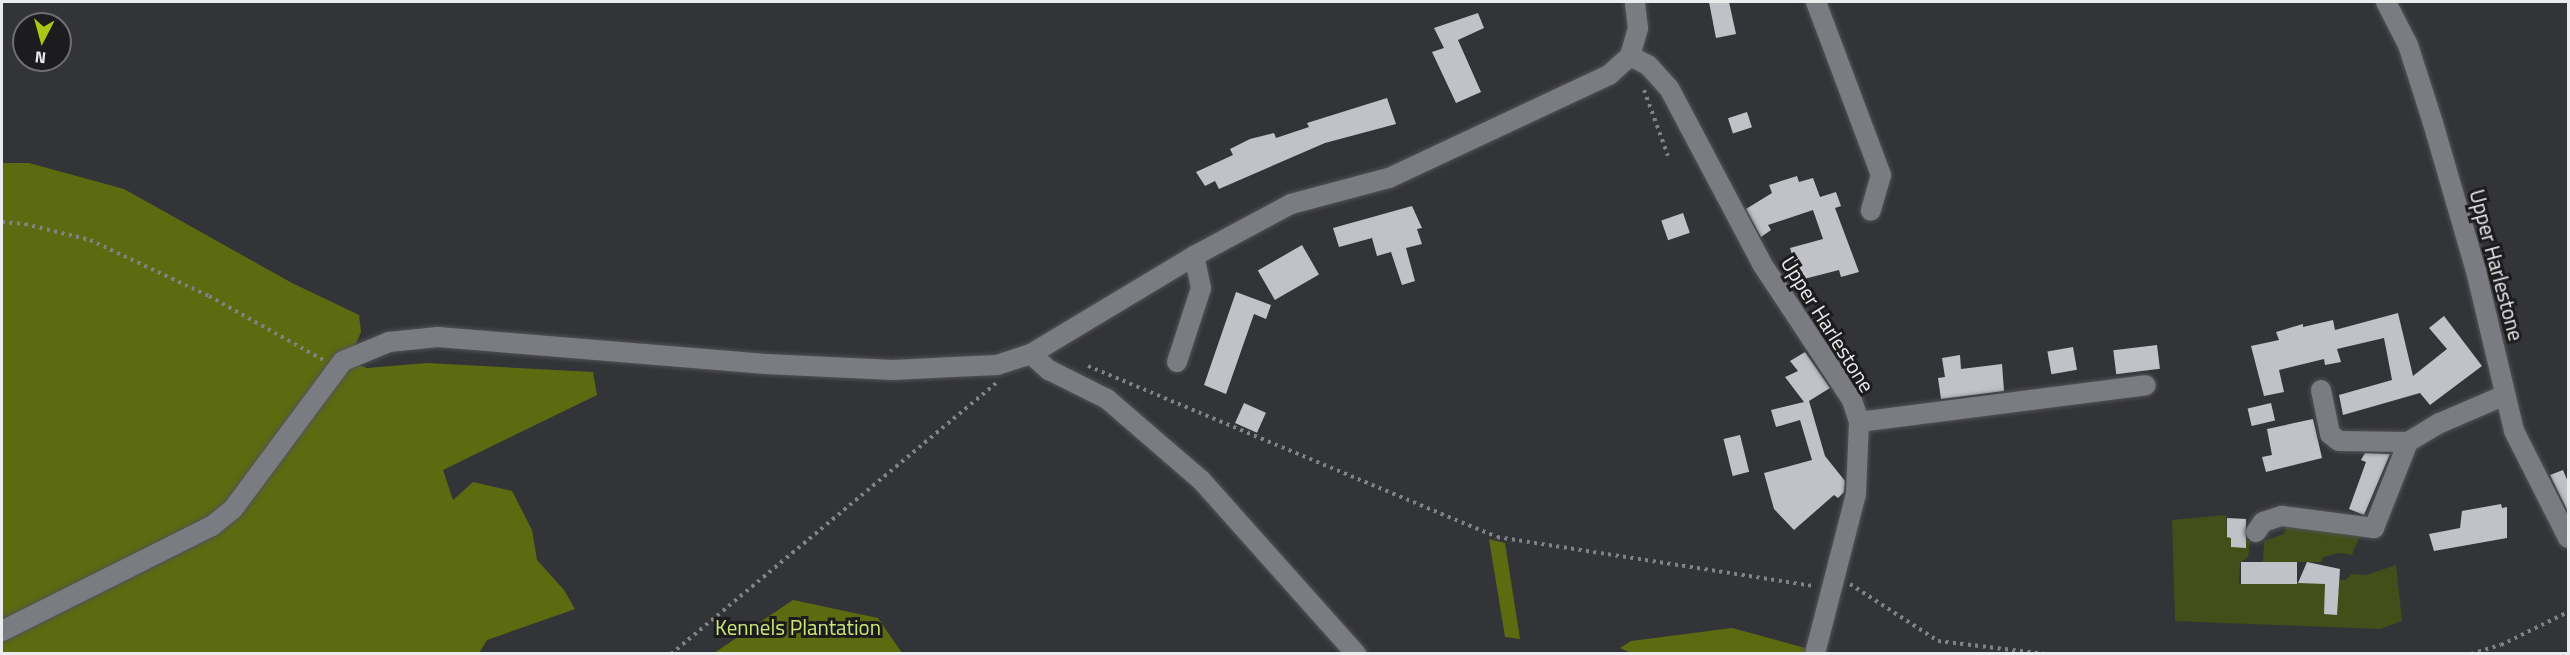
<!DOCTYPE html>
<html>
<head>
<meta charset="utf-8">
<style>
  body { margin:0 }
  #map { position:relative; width:2570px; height:655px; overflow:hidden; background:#333438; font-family:"Titillium Web",sans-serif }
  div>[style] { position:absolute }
  .green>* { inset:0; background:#434e18 }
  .forest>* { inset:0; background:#5c6b10 }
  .building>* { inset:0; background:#c1c2c7; transform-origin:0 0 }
  .path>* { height:4px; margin-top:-2px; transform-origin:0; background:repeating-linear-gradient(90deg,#818285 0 3px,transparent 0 7.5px) }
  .roads { filter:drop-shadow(0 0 2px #515256) drop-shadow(0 0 2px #515256) }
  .minor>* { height:20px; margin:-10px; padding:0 10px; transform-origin:10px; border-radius:10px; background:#7b7c81 }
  span { translate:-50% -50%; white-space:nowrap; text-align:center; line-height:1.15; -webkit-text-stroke:6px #1c1c1e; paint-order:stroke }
  .street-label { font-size:21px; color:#ebecee }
  .park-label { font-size:21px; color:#cee676 }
  .frame { position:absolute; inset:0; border:3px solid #ebecee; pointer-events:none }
  .north { position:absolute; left:12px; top:12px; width:60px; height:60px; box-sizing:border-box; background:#1c1c1e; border:2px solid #6f6f71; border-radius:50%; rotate:186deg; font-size:16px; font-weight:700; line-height:24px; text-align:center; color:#ebecee }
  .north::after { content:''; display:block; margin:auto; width:21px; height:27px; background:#abc614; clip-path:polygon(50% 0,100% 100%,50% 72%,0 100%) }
</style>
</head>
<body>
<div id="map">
  <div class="green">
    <div style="clip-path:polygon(2226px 515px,2227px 537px,2246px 538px,2250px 542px,2248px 557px,2240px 563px,2239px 584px,2325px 580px,2325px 592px,2338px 593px,2339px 580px,2346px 580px,2351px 574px,2366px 575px,2396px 565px,2402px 621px,2380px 629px,2175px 621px,2172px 520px)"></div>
    <div style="clip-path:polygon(2288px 523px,2360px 535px,2352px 555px,2338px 553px,2323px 557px,2321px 562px,2263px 562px,2264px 541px,2284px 534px)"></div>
  </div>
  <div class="forest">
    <div style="clip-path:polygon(2px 163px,29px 163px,124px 189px,292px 283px,359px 315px,361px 332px,355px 346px,356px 364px,367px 368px,427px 363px,593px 372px,597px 395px,443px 470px,453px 500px,473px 482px,512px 491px,532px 530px,537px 560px,564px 590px,575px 609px,487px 640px,479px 653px,2px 653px)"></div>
    <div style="clip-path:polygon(1489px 539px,1505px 543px,1520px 639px,1505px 637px)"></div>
    <div style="clip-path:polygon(793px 600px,878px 618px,902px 653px,714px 653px)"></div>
    <div style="clip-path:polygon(1732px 628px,1809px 649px,1808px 654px,1633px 654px,1620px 648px,1631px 641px)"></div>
  </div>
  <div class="building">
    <div style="clip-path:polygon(1709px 2px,1729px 2px,1736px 34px,1716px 38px)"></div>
    <div style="clip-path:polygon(1478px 13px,1484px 28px,1458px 40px,1481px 92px,1456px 103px,1432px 52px,1444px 48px,1434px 28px)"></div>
    <div style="clip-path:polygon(1387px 98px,1396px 124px,1325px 143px,1219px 189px,1215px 181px,1205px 186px,1196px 172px,1233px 155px,1230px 149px,1250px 139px,1274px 133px,1276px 138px,1309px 127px,1307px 123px)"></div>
    <div style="left:1747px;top:112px;width:16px;height:20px;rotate:72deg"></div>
    <div style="clip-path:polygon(1797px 176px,1799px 182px,1813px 178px,1820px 197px,1836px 192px,1841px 206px,1835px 208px,1859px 272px,1841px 277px,1839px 270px,1800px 280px,1790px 248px,1823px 239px,1813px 210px,1768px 225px,1771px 230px,1761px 237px,1746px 209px,1772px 193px,1769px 185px)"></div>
    <div style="clip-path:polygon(1412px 206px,1422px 228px,1417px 229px,1422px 244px,1406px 248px,1415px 281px,1402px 285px,1391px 252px,1377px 256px,1372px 238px,1339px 247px,1333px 228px)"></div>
    <div style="left:1683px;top:213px;width:21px;height:23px;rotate:71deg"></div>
    <div style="left:1302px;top:245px;width:34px;height:51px;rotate:60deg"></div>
    <div style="clip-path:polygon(1236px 292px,1271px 305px,1266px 319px,1254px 314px,1226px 394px,1204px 385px)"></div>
    <div style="clip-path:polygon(2398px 313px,2413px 376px,2447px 349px,2429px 328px,2444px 316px,2482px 366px,2430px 405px,2420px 393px,2343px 415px,2339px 395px,2392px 380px,2384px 338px,2337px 349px,2341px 362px,2325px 365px,2324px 359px,2279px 370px,2284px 392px,2264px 396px,2251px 346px,2279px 340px,2276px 332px,2303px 324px,2303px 327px,2333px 320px,2335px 330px)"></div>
    <div style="left:2157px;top:345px;width:24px;height:44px;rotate:83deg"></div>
    <div style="left:2073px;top:347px;width:23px;height:26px;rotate:80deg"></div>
    <div style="clip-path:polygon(1805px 352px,1830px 388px,1809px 401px,1825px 456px,1845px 481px,1844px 492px,1838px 498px,1834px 495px,1794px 530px,1774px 509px,1764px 473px,1812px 460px,1800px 420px,1776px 427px,1771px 410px,1804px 402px,1785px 377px,1798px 371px,1790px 361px)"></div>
    <div style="clip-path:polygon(1960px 355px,1961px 369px,2002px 364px,2004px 391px,1941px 399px,1938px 378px,1945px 377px,1942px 358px)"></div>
    <div style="left:1244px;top:403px;width:24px;height:22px;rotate:24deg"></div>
    <div style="left:2271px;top:403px;width:18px;height:24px;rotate:77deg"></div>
    <div style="clip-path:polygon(2313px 419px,2322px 458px,2266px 472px,2262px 457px,2272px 455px,2267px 429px)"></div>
    <div style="left:1740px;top:435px;width:38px;height:17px;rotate:76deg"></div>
    <div style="clip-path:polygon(2365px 453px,2390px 454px,2364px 515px,2349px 509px,2366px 462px,2361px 460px)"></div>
    <div style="clip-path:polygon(2563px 470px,2568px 482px,2568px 512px,2550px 475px)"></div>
    <div style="clip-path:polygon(2501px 504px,2502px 508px,2507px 507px,2507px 538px,2434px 551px,2429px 534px,2460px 528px,2462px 511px)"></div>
    <div style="clip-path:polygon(2227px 518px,2246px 519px,2246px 548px,2231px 547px,2231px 538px,2227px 537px)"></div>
    <div style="left:2241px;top:562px;width:56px;height:22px"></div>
    <div style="clip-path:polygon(2307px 562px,2340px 569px,2337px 615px,2324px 614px,2325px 584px,2298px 583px)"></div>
  </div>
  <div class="path">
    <div style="left:1644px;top:90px;width:70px;rotate:70deg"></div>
    <div style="left:2px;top:222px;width:23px;rotate:5deg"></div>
    <div style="left:25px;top:224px;width:67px;rotate:13.8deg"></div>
    <div style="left:90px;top:240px;width:132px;rotate:25.2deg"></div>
    <div style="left:209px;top:296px;width:131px;rotate:29.3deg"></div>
    <div style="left:1088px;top:366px;width:443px;rotate:22.7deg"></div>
    <div style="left:1497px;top:537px;width:321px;rotate:8.8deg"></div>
    <div style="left:1850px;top:584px;width:105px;rotate:32.9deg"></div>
    <div style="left:1938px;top:641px;width:108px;rotate:6.9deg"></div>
    <div style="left:671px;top:654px;width:423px;rotate:-39.8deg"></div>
    <div style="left:2471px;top:654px;width:31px;rotate:-17deg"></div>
    <div style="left:2501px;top:645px;width:75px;rotate:-26.2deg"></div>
  </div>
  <div class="roads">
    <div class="minor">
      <div style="left:1816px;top:2px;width:185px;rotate:69.4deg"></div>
      <div style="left:1881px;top:175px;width:37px;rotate:106deg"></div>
      <div style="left:2386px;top:2px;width:48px;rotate:62.9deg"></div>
      <div style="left:2408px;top:45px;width:82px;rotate:72.2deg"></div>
      <div style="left:2433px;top:123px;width:154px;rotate:73.8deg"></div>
      <div style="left:2476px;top:271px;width:164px;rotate:76.6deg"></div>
      <div style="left:2514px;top:431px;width:120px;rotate:63.2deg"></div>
      <div style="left:1630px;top:56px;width:20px;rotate:27deg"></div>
      <div style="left:1648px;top:65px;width:31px;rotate:48deg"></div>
      <div style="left:1669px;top:88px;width:199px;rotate:62.1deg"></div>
      <div style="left:1762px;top:264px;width:163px;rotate:56.5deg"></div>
      <div style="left:1852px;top:400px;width:23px;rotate:72deg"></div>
      <div style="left:1859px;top:422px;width:72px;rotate:92.4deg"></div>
      <div style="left:1856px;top:494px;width:165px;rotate:104.4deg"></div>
      <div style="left:1031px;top:354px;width:24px;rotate:42deg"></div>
      <div style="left:1049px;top:370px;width:65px;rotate:26.6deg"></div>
      <div style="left:1107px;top:399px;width:125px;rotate:40.8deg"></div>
      <div style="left:1202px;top:481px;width:232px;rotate:48.3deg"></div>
      <div style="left:1177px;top:362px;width:78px;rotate:-72deg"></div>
      <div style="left:1201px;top:288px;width:33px;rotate:-102deg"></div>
      <div style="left:2321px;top:390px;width:45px;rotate:78.4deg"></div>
      <div style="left:2330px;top:434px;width:11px;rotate:38deg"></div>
      <div style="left:2339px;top:441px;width:69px;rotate:0.8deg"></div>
      <div style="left:1859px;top:422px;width:289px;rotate:-7.3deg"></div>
      <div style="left:2256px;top:532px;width:12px;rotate:-55deg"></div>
      <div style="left:2263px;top:522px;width:20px;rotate:-18deg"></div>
      <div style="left:2282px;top:516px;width:93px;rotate:7.4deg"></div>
      <div style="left:2374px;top:528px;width:92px;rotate:-68.4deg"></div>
      <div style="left:2408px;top:442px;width:37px;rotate:-31deg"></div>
      <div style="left:2440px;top:423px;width:71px;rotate:-23.3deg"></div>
      <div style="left:2px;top:631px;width:235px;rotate:-26.6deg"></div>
      <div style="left:212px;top:526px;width:27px;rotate:-39deg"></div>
      <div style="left:233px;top:509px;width:184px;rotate:-53.4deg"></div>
      <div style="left:343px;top:361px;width:50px;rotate:-22.4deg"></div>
      <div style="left:389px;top:342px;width:49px;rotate:-5.8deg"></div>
      <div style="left:438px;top:337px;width:329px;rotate:4.7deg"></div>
      <div style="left:766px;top:364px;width:127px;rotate:2.7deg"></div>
      <div style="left:893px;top:370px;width:104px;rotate:-2.8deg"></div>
      <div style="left:997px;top:365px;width:36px;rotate:-18deg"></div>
      <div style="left:1031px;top:354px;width:190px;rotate:-31deg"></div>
      <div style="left:1194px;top:256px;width:110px;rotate:-28.2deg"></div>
      <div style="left:1291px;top:204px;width:101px;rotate:-14.9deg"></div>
      <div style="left:1389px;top:178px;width:243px;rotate:-25.1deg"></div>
      <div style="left:1609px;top:75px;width:28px;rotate:-42deg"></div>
      <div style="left:1630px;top:56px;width:29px;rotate:-74deg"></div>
      <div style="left:1638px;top:28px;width:26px;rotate:-97deg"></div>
    </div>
  </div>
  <div class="street-label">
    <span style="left:2497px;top:265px;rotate:75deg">Upper Harlestone</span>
    <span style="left:1828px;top:324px;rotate:58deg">Upper Harlestone</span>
  </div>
  <div class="park-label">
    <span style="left:798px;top:627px">Kennels Plantation</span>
  </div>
  <div class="frame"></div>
  <div class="north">N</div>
</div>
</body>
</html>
